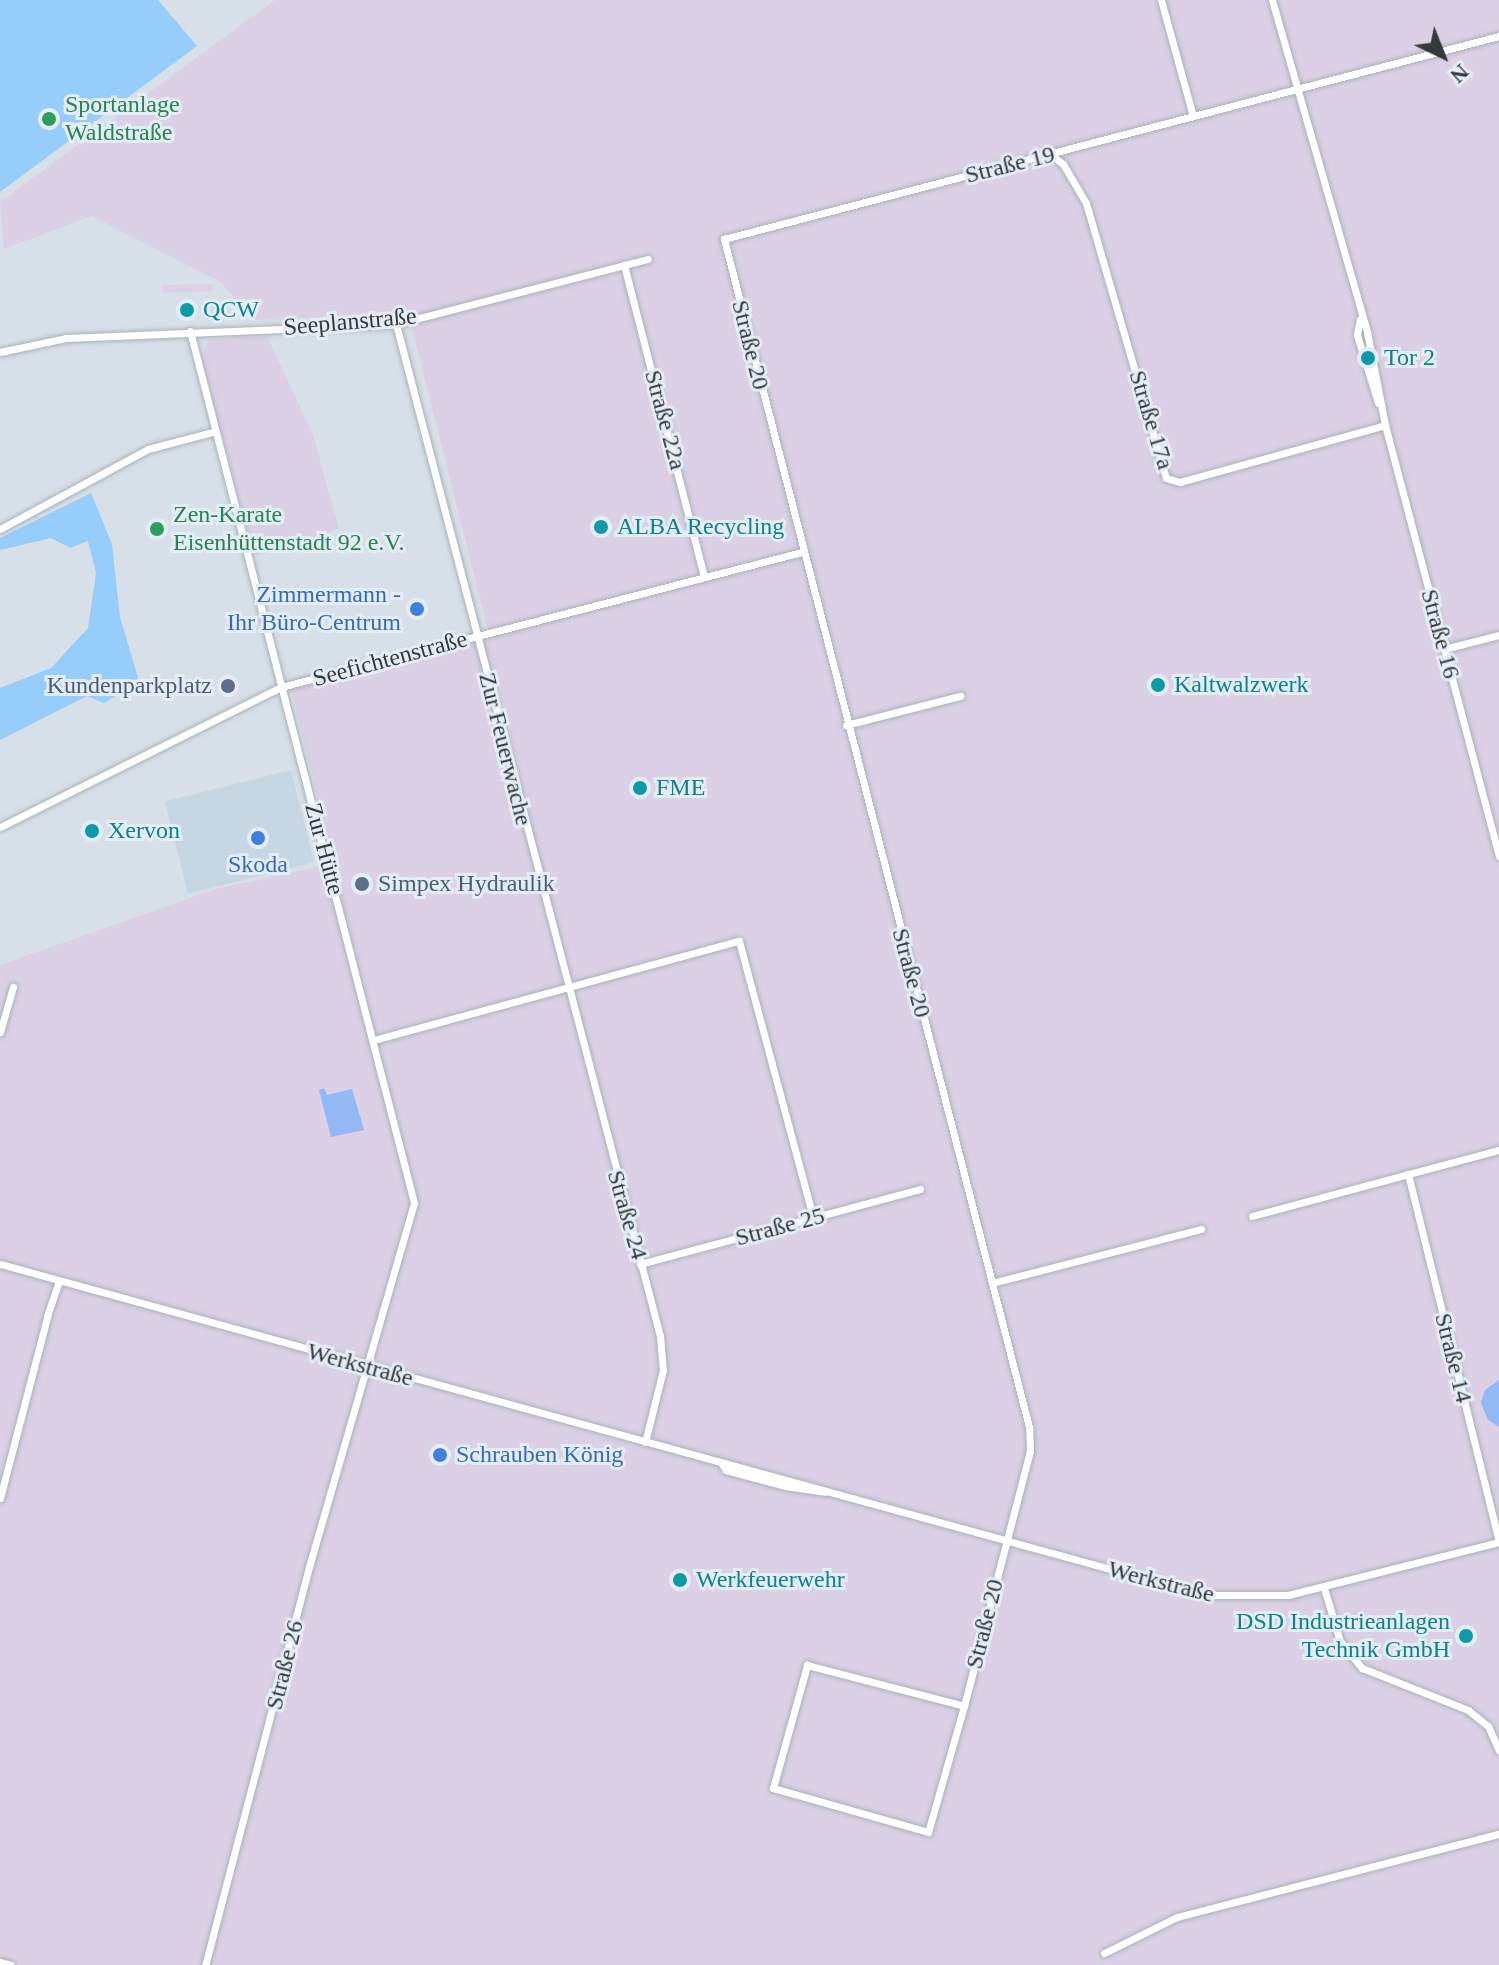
<!DOCTYPE html>
<html>
<head>
<meta charset="utf-8">
<style>
  body { margin:0 }
  #map { position:relative; width:1499px; height:1965px; overflow:hidden; background:#d7e0e8; font-family:Georgia,serif }
  div>[style] { position:absolute }
  .built>* { inset:0; background:#c6d6e3; transform-origin:0 0 }
  .industrial>* { inset:0; background:#dbd0e5 }
  .green>* { inset:0; background:#96cdfa }
  .water>* { inset:0; background:#93b8f6 }
  .roads { filter:drop-shadow(0 0 2px #aab3ba) drop-shadow(0 0 2px #aab3ba) }
  .minor>* { height:7px; margin:-3.5px; padding:0 3.5px; transform-origin:3.5px; border-radius:3.5px; background:#fff }
  .dots>* { width:22px; height:22px; translate:-50% -50%; box-sizing:border-box; border:4px solid #e4edf6; border-radius:50% }
  span { translate:-50% -50%; white-space:nowrap; text-align:center; line-height:1.15; -webkit-text-stroke:6px #e4edf6; paint-order:stroke }
  .leisure-label { font-size:24px; color:#27864d }
  .left { translate:0 -50%; text-align:left }
  .street-label { font-size:24px; color:#35393c }
  .culture-label { font-size:24px; color:#0d838f }
  .right { translate:-100% -50%; text-align:right }
  .shop-label { font-size:24px; color:#366cbe }
  .service-label { font-size:24px; color:#4e5e75 }
  .north { position:absolute; left:1403px; top:16px; width:80px; height:80px; -webkit-text-stroke:6px #e4edf6; paint-order:stroke; rotate:137deg; font-size:22px; font-weight:700; line-height:32px; text-align:center; color:#35393c }
  .north::after { content:''; display:block; margin:auto; width:28px; height:36px; background:#35393c; clip-path:polygon(50% 0,100% 100%,50% 72%,0 100%) }
</style>
</head>
<body>
<div id="map">
  <div class="built">
    <div style="left:291px;top:770px;width:95px;height:130px;rotate:76deg"></div>
  </div>
  <div class="industrial">
    <div style="clip-path:polygon(275px 0,1499px 0,1499px 1965px,0 1965px,0 965px,216px 889px,334px 863px,289px 680px,488px 630px,408px 313px,252px 320px,221px 282px,92px 216px,4px 249px,0 202px)"></div>
    <div style="clip-path:polygon(212px 284px,213px 291px,163px 293px,163px 285px)"></div>
    <div style="clip-path:polygon(267px 336px,313px 435px,339px 529px,255px 556px,201px 359px,209px 339px)"></div>
  </div>
  <div class="green">
    <div style="clip-path:polygon(0 0,158px 0,197px 46px,0 192px)"></div>
    <div style="clip-path:polygon(91px 493px,112px 544px,120px 617px,139px 681px,104px 703px,87px 696px,0 740px,0 688px,51px 668px,88px 628px,96px 573px,88px 541px,70px 548px,51px 538px,0 550px,0 538px)"></div>
  </div>
  <div class="water">
    <div style="clip-path:polygon(324px 1088px,327px 1095px,352px 1089px,364px 1130px,331px 1137px,319px 1090px)"></div>
    <div style="clip-path:polygon(1499px 1380px,1499px 1427px,1488px 1420px,1481px 1403px,1485px 1390px)"></div>
  </div>
  <div class="roads">
    <div class="minor">
      <div style="left:1161px;top:0;width:120px;rotate:74.6deg"></div>
      <div style="left:1272px;top:0;width:345px;rotate:74deg"></div>
      <div style="left:1367px;top:332px;width:95px;rotate:79deg"></div>
      <div style="left:1385px;top:425px;width:446px;rotate:75.2deg"></div>
      <div style="left:1051px;top:155px;width:15px;rotate:37deg"></div>
      <div style="left:1063px;top:164px;width:45px;rotate:59.5deg"></div>
      <div style="left:1086px;top:203px;width:286px;rotate:73.8deg"></div>
      <div style="left:1166px;top:478px;width:15px;rotate:16deg"></div>
      <div style="left:1180px;top:482px;width:213px;rotate:-15.5deg"></div>
      <div style="left:624px;top:265px;width:321px;rotate:75.6deg"></div>
      <div style="left:1360px;top:319px;width:16px;rotate:101deg"></div>
      <div style="left:1357px;top:335px;width:71px;rotate:72.8deg"></div>
      <div style="left:396px;top:324px;width:1046px;rotate:75.38deg"></div>
      <div style="left:660px;top:1336px;width:34px;rotate:85deg"></div>
      <div style="left:663px;top:1370px;width:74px;rotate:104deg"></div>
      <div style="left:190px;top:331px;width:900px;rotate:75.59deg"></div>
      <div style="left:414px;top:1203px;width:375px;rotate:106.1deg"></div>
      <div style="left:310px;top:1563px;width:415px;rotate:104.6deg"></div>
      <div style="left:0;top:352px;width:67px;rotate:-12deg"></div>
      <div style="left:66px;top:338px;width:330px;rotate:-2.4deg"></div>
      <div style="left:396px;top:324px;width:260px;rotate:-14.5deg"></div>
      <div style="left:0;top:529px;width:168px;rotate:-28.4deg"></div>
      <div style="left:148px;top:449px;width:66px;rotate:-14.9deg"></div>
      <div style="left:1444px;top:649px;width:57px;rotate:-14.3deg"></div>
      <div style="left:846px;top:725px;width:118px;rotate:-14.3deg"></div>
      <div style="left:0;top:827px;width:314px;rotate:-26.5deg"></div>
      <div style="left:281px;top:687px;width:538px;rotate:-14.53deg"></div>
      <div style="left:0;top:1032px;width:47px;rotate:-73.9deg"></div>
      <div style="left:374px;top:1040px;width:378px;rotate:-15.2deg"></div>
      <div style="left:739px;top:941px;width:287px;rotate:75deg"></div>
      <div style="left:1408px;top:1174px;width:379px;rotate:76.1deg"></div>
      <div style="left:1252px;top:1216px;width:256px;rotate:-15deg"></div>
      <div style="left:0;top:1264px;width:1250px;rotate:15.36deg"></div>
      <div style="left:1205px;top:1595px;width:83px"></div>
      <div style="left:1288px;top:1595px;width:218px;rotate:-14.1deg"></div>
      <div style="left:640px;top:1264px;width:290px;rotate:-15deg"></div>
      <div style="left:992px;top:1283px;width:216px;rotate:-14.5deg"></div>
      <div style="left:47px;top:1316px;width:36px;rotate:-71deg"></div>
      <div style="left:721px;top:1463px;width:9px;rotate:54deg"></div>
      <div style="left:726px;top:1470px;width:61px;rotate:15.2deg"></div>
      <div style="left:785px;top:1486px;width:40px;rotate:8.5deg"></div>
      <div style="left:0;top:1498px;width:190px;rotate:-75.4deg"></div>
      <div style="left:1324px;top:1588px;width:55px;rotate:73.2deg"></div>
      <div style="left:1340px;top:1641px;width:35px;rotate:51deg"></div>
      <div style="left:1362px;top:1668px;width:114px;rotate:21.6deg"></div>
      <div style="left:1468px;top:1710px;width:26px;rotate:39deg"></div>
      <div style="left:1488px;top:1726px;width:27px;rotate:66deg"></div>
      <div style="left:964px;top:1706px;width:131px;rotate:105.9deg"></div>
      <div style="left:928px;top:1832px;width:161px;rotate:-164.2deg"></div>
      <div style="left:773px;top:1788px;width:128px;rotate:-74.5deg"></div>
      <div style="left:807px;top:1665px;width:162px;rotate:14.6deg"></div>
      <div style="left:964px;top:1706px;width:263px;rotate:-75.5deg"></div>
      <div style="left:1030px;top:1451px;width:24px;rotate:-92deg"></div>
      <div style="left:1029px;top:1427px;width:1227px;rotate:-104.4deg"></div>
      <div style="left:724px;top:239px;width:801px;rotate:-14.68deg"></div>
      <div style="left:1104px;top:1953px;width:81px;rotate:-26.3deg"></div>
      <div style="left:1177px;top:1917px;width:333px;rotate:-14.5deg"></div>
      <div style="left:0;top:1962px;width:11px;rotate:15deg"></div>
    </div>
  </div>
  <div class="dots">
    <div style="left:49px;top:119px;background:#2e9e5b"></div>
    <div style="left:187px;top:310px;background:#0f9aa8"></div>
    <div style="left:1368px;top:358px;background:#0f9aa8"></div>
    <div style="left:601px;top:527px;background:#0f9aa8"></div>
    <div style="left:157px;top:529px;background:#2e9e5b"></div>
    <div style="left:417px;top:609px;background:#3f7fe0"></div>
    <div style="left:1158px;top:685px;background:#0f9aa8"></div>
    <div style="left:228px;top:686px;background:#5c6f8a"></div>
    <div style="left:640px;top:788px;background:#0f9aa8"></div>
    <div style="left:92px;top:831px;background:#0f9aa8"></div>
    <div style="left:258px;top:838px;background:#3f7fe0"></div>
    <div style="left:362px;top:884px;background:#5c6f8a"></div>
    <div style="left:440px;top:1455px;background:#3f7fe0"></div>
    <div style="left:680px;top:1580px;background:#0f9aa8"></div>
    <div style="left:1466px;top:1636px;background:#0f9aa8"></div>
  </div>
  <div class="leisure-label">
    <span class="left" style="left:65px;top:119px">Sportanlage<br>Waldstraße</span>
    <span class="left" style="left:173px;top:529px">Zen-Karate<br>Eisenhüttenstadt 92 e.V.</span>
  </div>
  <div class="street-label">
    <span style="left:1010px;top:165px;rotate:-14deg">Straße 19</span>
    <span style="left:350px;top:322px;rotate:-5deg">Seeplanstraße</span>
    <span style="left:750px;top:345px;rotate:76deg">Straße 20</span>
    <span style="left:665px;top:420px;rotate:75deg">Straße 22a</span>
    <span style="left:1151px;top:420px;rotate:73deg">Straße 17a</span>
    <span style="left:1440px;top:634px;rotate:75deg">Straße 16</span>
    <span style="left:390px;top:659px;rotate:-15deg">Seefichtenstraße</span>
    <span style="left:505px;top:749px;rotate:76deg">Zur Feuerwache</span>
    <span style="left:324px;top:849px;rotate:75deg">Zur Hütte</span>
    <span style="left:911px;top:973px;rotate:75deg">Straße 20</span>
    <span style="left:627px;top:1215px;rotate:74deg">Straße 24</span>
    <span style="left:780px;top:1227px;rotate:-15deg">Straße 25</span>
    <span style="left:1453px;top:1358px;rotate:76deg">Straße 14</span>
    <span style="left:360px;top:1365px;rotate:15deg">Werkstraße</span>
    <span style="left:1161px;top:1582px;rotate:14deg">Werkstraße</span>
    <span style="left:985px;top:1624px;rotate:-76deg">Straße 20</span>
    <span style="left:285px;top:1665px;rotate:-76deg">Straße 26</span>
  </div>
  <div class="culture-label">
    <span class="left" style="left:203px;top:310px">QCW</span>
    <span class="left" style="left:1384px;top:358px">Tor 2</span>
    <span class="left" style="left:617px;top:527px">ALBA Recycling</span>
    <span class="left" style="left:1174px;top:685px">Kaltwalzwerk</span>
    <span class="left" style="left:656px;top:788px">FME</span>
    <span class="left" style="left:108px;top:831px">Xervon</span>
    <span class="left" style="left:696px;top:1580px">Werkfeuerwehr</span>
    <span class="right" style="left:1450px;top:1636px">DSD Industrieanlagen<br>Technik GmbH</span>
  </div>
  <div class="shop-label">
    <span class="right" style="left:401px;top:609px">Zimmermann -<br>Ihr Büro-Centrum</span>
    <span style="left:258px;top:865px">Skoda</span>
    <span class="left" style="left:456px;top:1455px">Schrauben König</span>
  </div>
  <div class="service-label">
    <span class="right" style="left:212px;top:686px">Kundenparkplatz</span>
    <span class="left" style="left:378px;top:884px">Simpex Hydraulik</span>
  </div>
  <div class="north">N</div>
</div>
</body>
</html>
